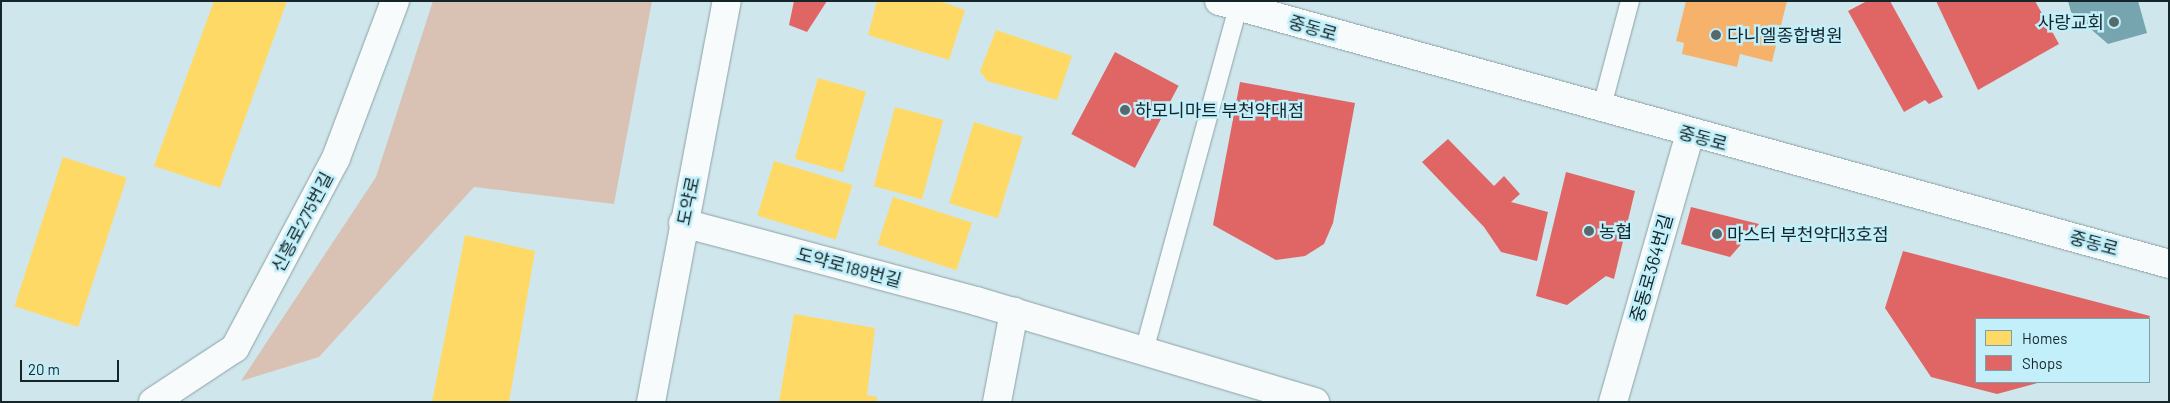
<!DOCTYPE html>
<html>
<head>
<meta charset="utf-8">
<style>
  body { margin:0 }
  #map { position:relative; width:2170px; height:403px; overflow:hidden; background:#cfe7ec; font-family:Barlow,"Noto Sans KR",sans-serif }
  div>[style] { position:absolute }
  .green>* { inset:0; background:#d9c2b3 }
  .homes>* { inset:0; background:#ffd966; transform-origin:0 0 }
  .shops>* { inset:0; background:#e06666; transform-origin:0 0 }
  .health>* { inset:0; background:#f6b26b }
  .public>* { inset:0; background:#76a5af }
  .roads { filter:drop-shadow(0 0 1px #8da0a4) drop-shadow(0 0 1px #8da0a4) }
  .lane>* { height:18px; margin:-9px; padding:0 9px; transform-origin:9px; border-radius:9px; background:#f8fbfc }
  .street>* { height:28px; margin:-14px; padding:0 14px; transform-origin:14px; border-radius:14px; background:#f8fbfc }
  .secondary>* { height:28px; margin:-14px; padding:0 14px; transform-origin:14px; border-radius:14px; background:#f8fbfc }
  .dots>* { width:14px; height:14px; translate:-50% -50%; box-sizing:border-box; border:2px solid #c2eff9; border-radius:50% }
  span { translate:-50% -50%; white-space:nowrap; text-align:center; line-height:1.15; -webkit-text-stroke:5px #c2eff9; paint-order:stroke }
  .poi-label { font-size:18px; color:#15262a }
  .right { translate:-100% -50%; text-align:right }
  .left { translate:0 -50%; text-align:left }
  .street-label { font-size:18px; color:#15262a }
  .frame { position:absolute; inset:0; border:2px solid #15262a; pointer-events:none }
  .legend { position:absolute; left:1975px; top:318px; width:175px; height:65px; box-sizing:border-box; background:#c2eff9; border:1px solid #7d9fa6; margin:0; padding:6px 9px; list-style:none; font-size:15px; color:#15262a }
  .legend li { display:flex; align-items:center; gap:10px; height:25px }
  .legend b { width:25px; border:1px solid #7d9fa6 }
  .scale { position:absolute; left:20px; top:360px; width:99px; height:22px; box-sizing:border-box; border:2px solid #15262a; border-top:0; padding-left:6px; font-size:15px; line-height:18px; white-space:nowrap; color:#15262a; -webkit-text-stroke:4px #c2eff9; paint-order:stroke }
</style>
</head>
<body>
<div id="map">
  <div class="green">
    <div style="clip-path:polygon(433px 1px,652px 1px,614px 204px,474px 187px,319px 357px,241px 381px,376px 177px)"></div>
  </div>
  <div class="homes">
    <div style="clip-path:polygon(214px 1px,287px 1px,220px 188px,154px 166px)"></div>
    <div style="clip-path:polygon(877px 1px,939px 1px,965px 10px,949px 60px,868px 35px)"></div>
    <div style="clip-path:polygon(996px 30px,1072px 56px,1057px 100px,987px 81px,980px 71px)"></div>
    <div style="left:818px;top:78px;width:50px;height:84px;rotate:16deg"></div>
    <div style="left:895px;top:107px;width:50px;height:82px;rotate:15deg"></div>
    <div style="left:974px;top:122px;width:51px;height:85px;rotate:17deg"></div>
    <div style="left:63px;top:157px;width:67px;height:157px;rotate:18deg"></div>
    <div style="left:774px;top:161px;width:82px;height:57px;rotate:17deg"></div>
    <div style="left:893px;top:197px;width:83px;height:50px;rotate:18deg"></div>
    <div style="clip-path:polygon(465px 235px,535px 251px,509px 402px,432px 402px)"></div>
    <div style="clip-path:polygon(794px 314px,875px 328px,867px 395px,877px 397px,877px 402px,779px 402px)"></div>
  </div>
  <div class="shops">
    <div style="clip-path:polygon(794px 1px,827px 1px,807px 32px,789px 25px)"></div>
    <div style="clip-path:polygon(1867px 1px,1890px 1px,1943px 97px,1929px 104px,1925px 100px,1904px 112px,1848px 11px)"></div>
    <div style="clip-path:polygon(1936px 1px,2035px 1px,2059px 44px,1978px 90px)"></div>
    <div style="left:1115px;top:52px;width:72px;height:93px;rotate:28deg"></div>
    <div style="clip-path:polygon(1240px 82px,1355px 103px,1333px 223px,1324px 244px,1305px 256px,1276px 260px,1213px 225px)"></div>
    <div style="clip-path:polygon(1448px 139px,1494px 186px,1504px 176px,1520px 194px,1511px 202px,1548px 212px,1537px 261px,1501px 252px,1484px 227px,1422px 162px)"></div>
    <div style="clip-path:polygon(1566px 172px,1635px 191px,1614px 279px,1606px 276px,1567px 305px,1536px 296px)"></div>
    <div style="clip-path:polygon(1691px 207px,1759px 224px,1730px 257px,1681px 244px)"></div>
    <div style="clip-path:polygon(1903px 251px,2150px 316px,2149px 319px,1976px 319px,1976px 382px,2041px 382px,1997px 394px,1931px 377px,1885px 308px)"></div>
  </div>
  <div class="health">
    <div style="clip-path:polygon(1686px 1px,1787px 1px,1772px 62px,1740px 54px,1737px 67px,1682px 54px,1684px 43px,1676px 41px)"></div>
  </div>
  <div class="public">
    <div style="clip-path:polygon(2068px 1px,2138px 1px,2147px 33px,2108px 44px,2071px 12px)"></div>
  </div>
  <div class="roads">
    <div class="lane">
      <div style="left:1601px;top:110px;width:113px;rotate:-75.1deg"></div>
      <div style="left:1144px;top:351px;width:357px;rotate:-74.7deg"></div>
    </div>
    <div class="street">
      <div style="left:683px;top:223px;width:303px;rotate:14.9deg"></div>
      <div style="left:976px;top:301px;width:354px;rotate:16.6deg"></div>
      <div style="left:153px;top:402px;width:98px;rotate:-33.4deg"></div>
      <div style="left:235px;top:348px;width:215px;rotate:-62deg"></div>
      <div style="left:336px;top:158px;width:168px;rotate:-69.4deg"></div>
      <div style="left:651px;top:402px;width:408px;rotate:-79.3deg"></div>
      <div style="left:997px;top:402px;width:92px;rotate:-79.3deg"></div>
      <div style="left:1613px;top:402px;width:279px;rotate:-74deg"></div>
    </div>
    <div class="secondary">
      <div style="left:1219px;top:1px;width:986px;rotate:15.47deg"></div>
    </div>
  </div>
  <div class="dots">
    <div style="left:2114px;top:22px;background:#566a6e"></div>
    <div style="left:1716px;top:35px;background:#566a6e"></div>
    <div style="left:1125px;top:110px;background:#566a6e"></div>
    <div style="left:1589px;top:231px;background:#566a6e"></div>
    <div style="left:1717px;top:234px;background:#566a6e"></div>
  </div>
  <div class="poi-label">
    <span class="right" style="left:2104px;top:22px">사랑교회</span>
    <span class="left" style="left:1727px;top:35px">다니엘종합병원</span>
    <span class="left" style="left:1135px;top:110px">하모니마트 부천약대점</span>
    <span class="left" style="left:1599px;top:231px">농협</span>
    <span class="left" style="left:1727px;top:234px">마스터 부천약대3호점</span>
  </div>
  <div class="street-label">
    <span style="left:1313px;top:28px;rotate:16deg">중동로</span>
    <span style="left:1703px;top:138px;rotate:15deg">중동로</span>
    <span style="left:688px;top:201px;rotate:-78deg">도약로</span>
    <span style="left:302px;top:222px;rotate:-62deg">신흥로275번길</span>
    <span style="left:2094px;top:243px;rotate:15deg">중동로</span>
    <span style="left:849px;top:267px;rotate:15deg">도약로189번길</span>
    <span style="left:1651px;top:268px;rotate:-74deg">중동로364번길</span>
  </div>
  <div class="frame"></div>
  <ul class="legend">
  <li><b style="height:14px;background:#ffd966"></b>Homes</li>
  <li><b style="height:14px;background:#e06666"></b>Shops</li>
  </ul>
  <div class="scale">20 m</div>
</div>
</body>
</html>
